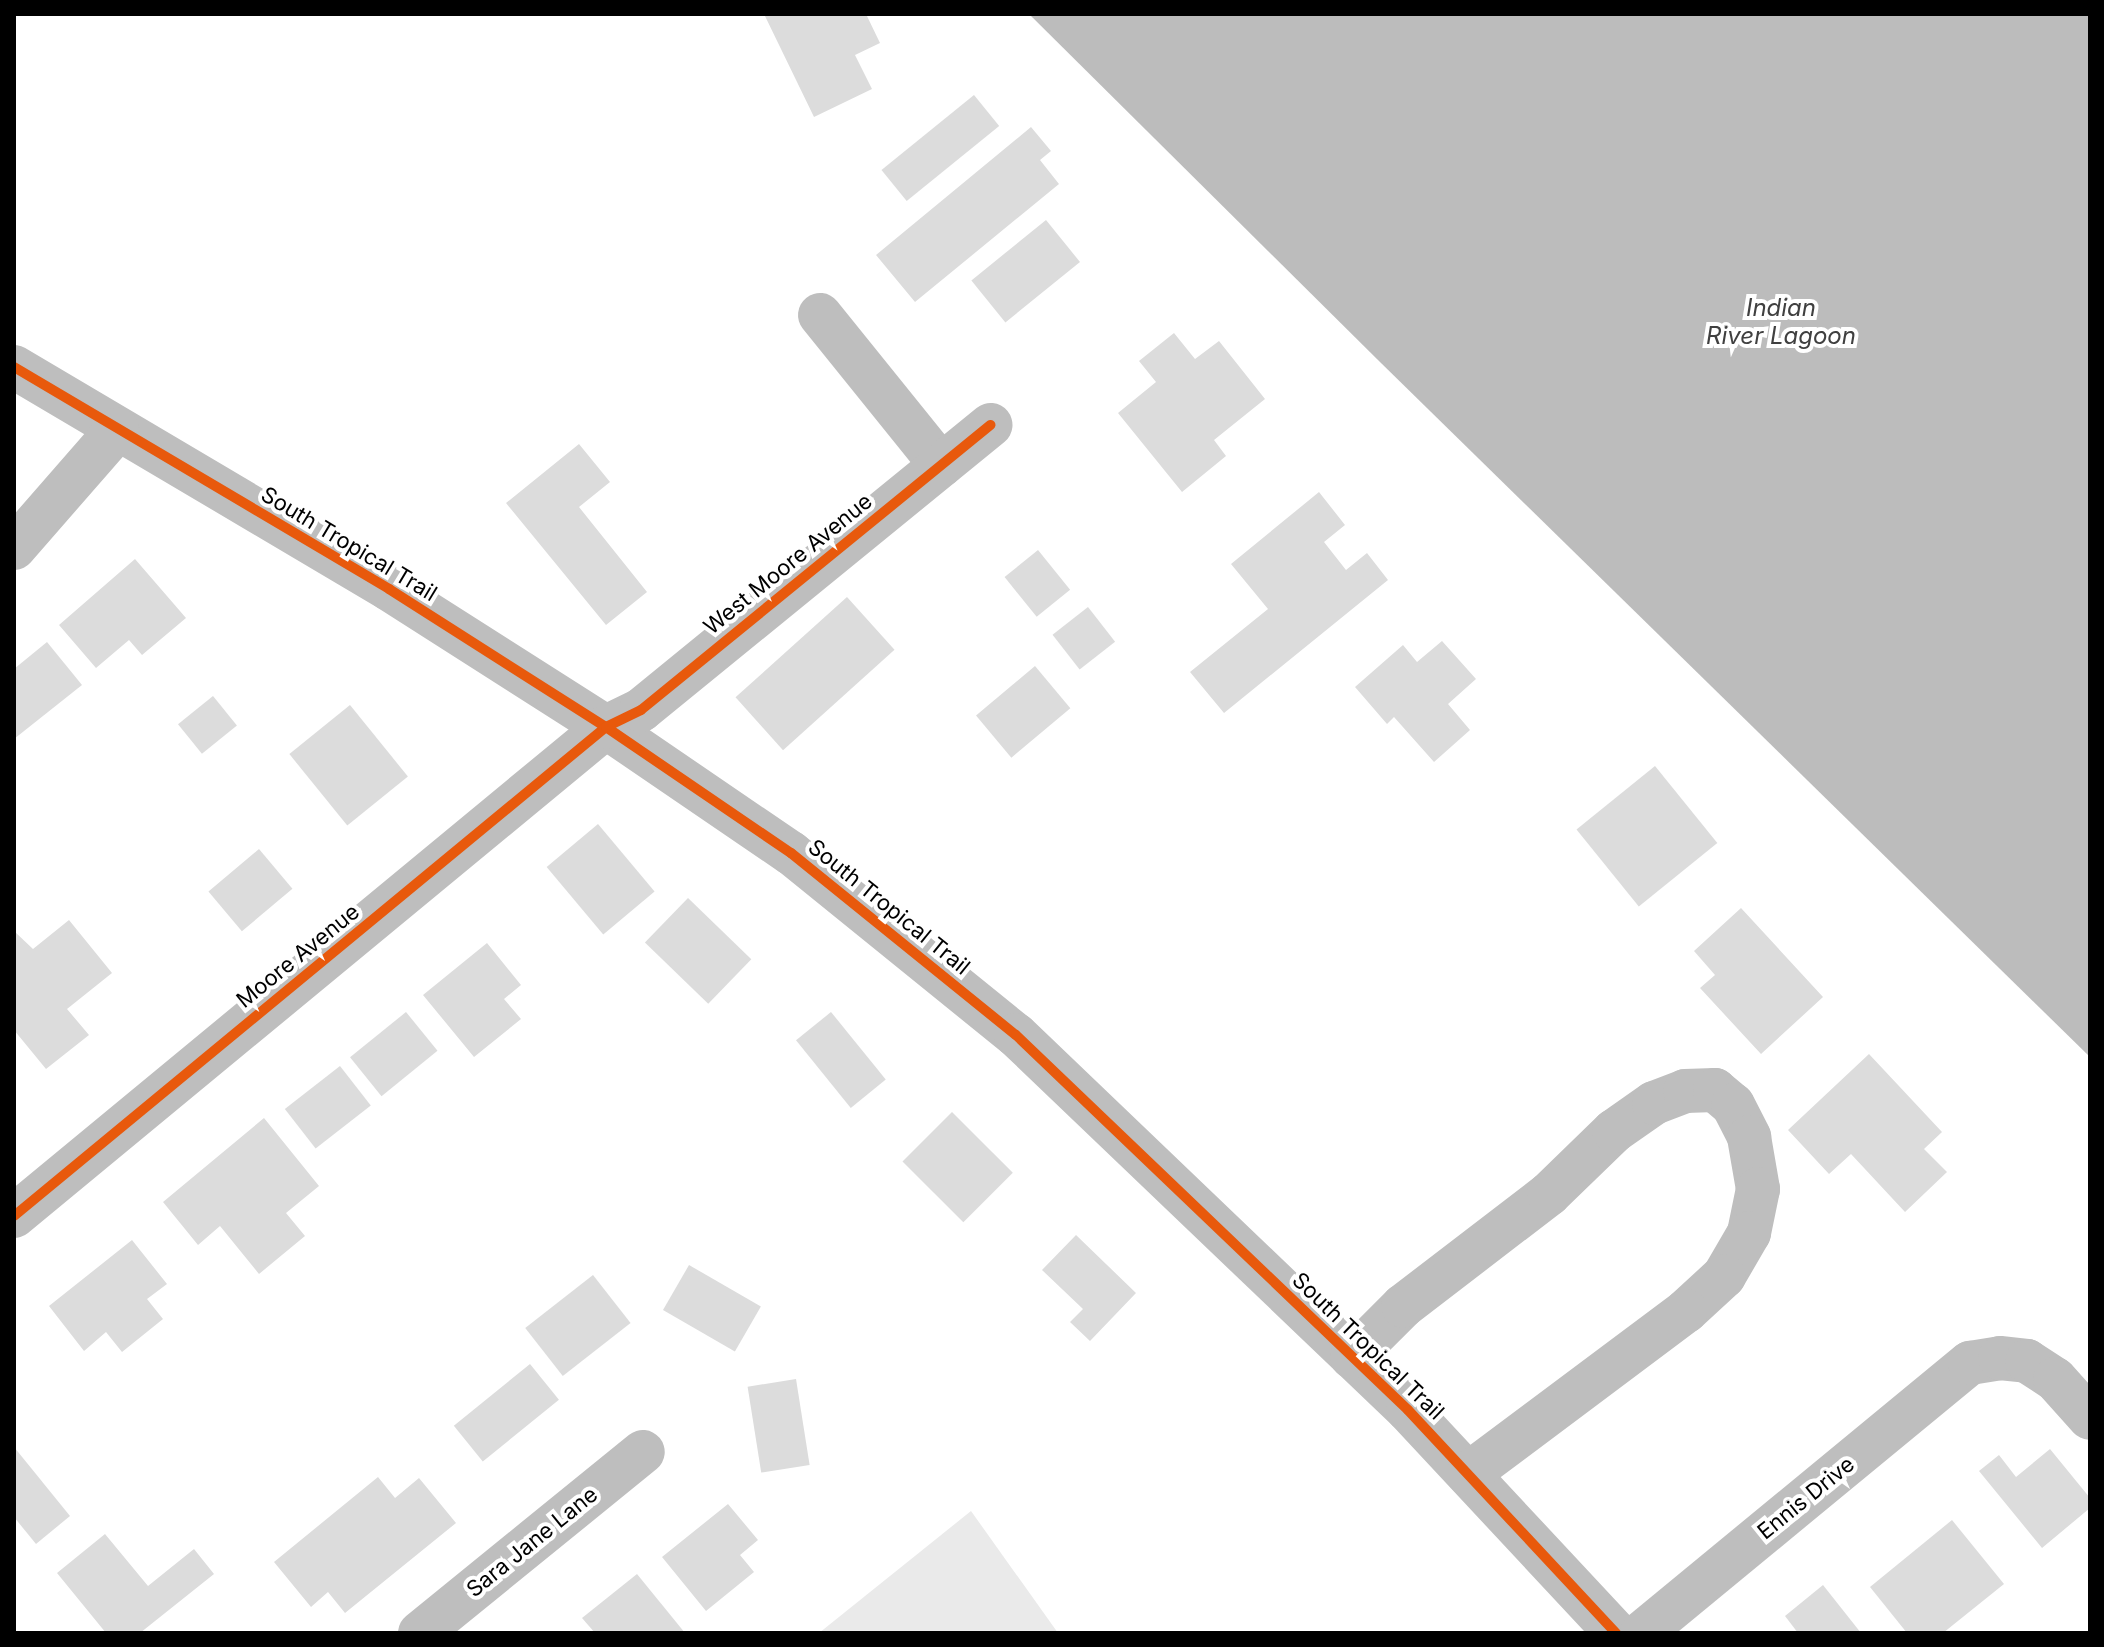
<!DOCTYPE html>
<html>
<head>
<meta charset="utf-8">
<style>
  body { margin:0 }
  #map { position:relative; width:2104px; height:1647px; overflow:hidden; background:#fff; font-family:Inter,sans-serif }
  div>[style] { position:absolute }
  .green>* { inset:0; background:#eaeaea }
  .water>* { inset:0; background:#bcbcbc }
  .building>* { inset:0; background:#dcdcdc; transform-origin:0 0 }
  .minor>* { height:44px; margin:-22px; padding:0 22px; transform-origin:22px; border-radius:22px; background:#bebebe }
  .cycleway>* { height:10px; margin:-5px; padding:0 5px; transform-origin:5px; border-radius:5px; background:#e8590c }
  span { translate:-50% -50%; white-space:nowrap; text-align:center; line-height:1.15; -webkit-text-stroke:8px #fff; paint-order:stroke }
  .street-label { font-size:22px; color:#000 }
  .water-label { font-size:24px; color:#404040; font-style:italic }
  .frame { position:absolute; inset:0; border:16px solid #000; pointer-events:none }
</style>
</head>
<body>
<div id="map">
  <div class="green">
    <div style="clip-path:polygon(971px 1511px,1058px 1633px,819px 1633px)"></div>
  </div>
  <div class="water">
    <div style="clip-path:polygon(1029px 14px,2090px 14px,2090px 1057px,1380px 362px)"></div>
  </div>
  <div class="building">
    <div style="clip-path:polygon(764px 14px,866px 14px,880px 43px,855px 55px,872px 89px,814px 117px)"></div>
    <div style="left:974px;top:95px;width:40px;height:119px;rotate:51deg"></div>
    <div style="clip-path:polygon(1031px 127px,1051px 151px,1040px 160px,1059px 184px,915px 302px,876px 255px)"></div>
    <div style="left:1046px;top:220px;width:54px;height:96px;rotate:51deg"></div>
    <div style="clip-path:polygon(1174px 333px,1195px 359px,1219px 341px,1265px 399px,1214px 440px,1226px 456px,1182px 492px,1118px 413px,1156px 382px,1139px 361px)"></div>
    <div style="clip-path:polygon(579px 444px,610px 482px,579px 507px,647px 592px,606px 625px,506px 503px)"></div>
    <div style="clip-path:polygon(1319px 492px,1345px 525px,1324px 542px,1346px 570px,1367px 553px,1388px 580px,1224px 713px,1190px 672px,1268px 609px,1231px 564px)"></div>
    <div style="left:1038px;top:550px;width:51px;height:43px;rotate:51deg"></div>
    <div style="clip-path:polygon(135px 559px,186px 618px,142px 655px,129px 640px,96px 668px,59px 625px)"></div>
    <div style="left:847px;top:597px;width:71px;height:150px;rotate:48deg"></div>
    <div style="left:1088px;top:607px;width:44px;height:45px;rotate:52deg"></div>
    <div style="clip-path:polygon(1442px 641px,1476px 679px,1448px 704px,1470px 730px,1434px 762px,1394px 717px,1387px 724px,1355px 687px,1403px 645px,1417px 662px)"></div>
    <div style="clip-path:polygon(47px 642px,82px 685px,14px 739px,14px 669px)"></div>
    <div style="left:1035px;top:666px;width:55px;height:77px;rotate:50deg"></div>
    <div style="left:213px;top:696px;width:38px;height:45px;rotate:51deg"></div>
    <div style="left:350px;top:705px;width:92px;height:78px;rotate:51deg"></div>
    <div style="left:1655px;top:766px;width:99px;height:101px;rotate:51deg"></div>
    <div style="left:598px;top:824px;width:88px;height:67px;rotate:50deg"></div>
    <div style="left:259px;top:849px;width:52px;height:66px;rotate:50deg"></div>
    <div style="left:688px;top:898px;width:88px;height:62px;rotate:44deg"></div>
    <div style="clip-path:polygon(1741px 908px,1823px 997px,1761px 1054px,1700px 988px,1715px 975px,1694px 951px)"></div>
    <div style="clip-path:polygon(69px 920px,112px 973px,67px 1009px,89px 1035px,46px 1069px,14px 1030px,14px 931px,33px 949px)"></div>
    <div style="clip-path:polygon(487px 943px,521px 985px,504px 999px,521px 1019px,474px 1057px,423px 995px)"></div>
    <div style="left:406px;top:1012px;width:50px;height:72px;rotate:51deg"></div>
    <div style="left:831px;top:1012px;width:87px;height:45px;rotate:51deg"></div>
    <div style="clip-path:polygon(1869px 1054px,1942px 1132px,1924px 1149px,1947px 1172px,1905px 1212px,1851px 1154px,1829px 1174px,1788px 1130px)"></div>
    <div style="left:340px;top:1066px;width:50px;height:70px;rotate:52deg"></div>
    <div style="left:952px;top:1112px;width:86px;height:70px;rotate:45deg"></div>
    <div style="clip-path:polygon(264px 1118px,319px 1186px,286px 1213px,305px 1236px,259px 1274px,220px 1226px,198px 1245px,163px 1202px)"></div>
    <div style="clip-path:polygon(1076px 1235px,1136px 1293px,1090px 1341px,1070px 1322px,1083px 1309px,1042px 1270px)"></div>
    <div style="clip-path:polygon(132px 1240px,167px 1284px,147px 1299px,163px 1319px,122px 1352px,106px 1332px,84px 1351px,49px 1306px)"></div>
    <div style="left:689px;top:1265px;width:83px;height:52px;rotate:30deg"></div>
    <div style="left:593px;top:1275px;width:61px;height:86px;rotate:52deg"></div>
    <div style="left:530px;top:1364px;width:46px;height:98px;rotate:51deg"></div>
    <div style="left:796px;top:1379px;width:87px;height:49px;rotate:81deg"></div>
    <div style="clip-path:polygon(14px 1447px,70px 1516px,36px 1544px,14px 1517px)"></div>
    <div style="clip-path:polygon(2050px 1449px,2090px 1498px,2090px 1508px,2042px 1548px,1979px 1471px,1999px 1455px,2016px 1477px)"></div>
    <div style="clip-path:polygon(378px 1477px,395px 1498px,419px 1478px,456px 1523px,345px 1613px,328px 1592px,311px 1607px,274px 1562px)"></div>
    <div style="clip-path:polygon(728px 1504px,758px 1540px,740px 1555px,754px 1572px,706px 1611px,662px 1557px)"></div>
    <div style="clip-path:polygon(1952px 1520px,2004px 1584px,1943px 1633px,1907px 1633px,1870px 1587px)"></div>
    <div style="clip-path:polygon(105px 1534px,148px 1586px,194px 1549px,214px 1574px,140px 1633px,106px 1633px,57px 1573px)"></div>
    <div style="clip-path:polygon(637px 1574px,685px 1633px,595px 1633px,582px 1618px)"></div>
    <div style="clip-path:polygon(1823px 1585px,1861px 1633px,1798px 1633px,1785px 1616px)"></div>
  </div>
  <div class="minor">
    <div style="left:820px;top:315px;width:193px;rotate:51.1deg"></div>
    <div style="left:14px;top:367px;width:436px;rotate:30.6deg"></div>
    <div style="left:389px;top:589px;width:257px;rotate:32.5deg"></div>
    <div style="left:606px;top:727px;width:224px;rotate:34.3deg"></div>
    <div style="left:791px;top:853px;width:289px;rotate:39deg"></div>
    <div style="left:1016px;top:1035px;width:542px;rotate:43.73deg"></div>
    <div style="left:1408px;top:1410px;width:305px;rotate:47deg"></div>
    <div style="left:14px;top:548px;width:157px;rotate:-48.9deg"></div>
    <div style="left:14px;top:1216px;width:768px;rotate:-39.56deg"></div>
    <div style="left:606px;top:727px;width:39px;rotate:-26deg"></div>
    <div style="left:641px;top:710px;width:451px;rotate:-39.2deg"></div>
    <div style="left:1352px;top:1357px;width:72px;rotate:-45deg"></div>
    <div style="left:1403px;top:1306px;width:184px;rotate:-37.5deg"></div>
    <div style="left:1549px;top:1194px;width:91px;rotate:-44.1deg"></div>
    <div style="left:1614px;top:1131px;width:49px;rotate:-35deg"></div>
    <div style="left:1654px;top:1103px;width:33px;rotate:-21deg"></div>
    <div style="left:1685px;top:1091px;width:30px;rotate:-2deg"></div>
    <div style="left:1715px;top:1090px;width:23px;rotate:40deg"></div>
    <div style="left:1733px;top:1105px;width:36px;rotate:63deg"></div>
    <div style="left:1749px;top:1137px;width:53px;rotate:80.2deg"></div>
    <div style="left:1758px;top:1189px;width:45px;rotate:101.6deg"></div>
    <div style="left:1749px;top:1233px;width:50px;rotate:120.2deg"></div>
    <div style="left:1724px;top:1276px;width:52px;rotate:137.4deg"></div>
    <div style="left:1686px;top:1311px;width:272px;rotate:143.2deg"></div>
    <div style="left:420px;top:1633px;width:287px;rotate:-39.1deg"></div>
    <div style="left:1642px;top:1633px;width:425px;rotate:-39.5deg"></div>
    <div style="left:1970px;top:1363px;width:30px;rotate:-9deg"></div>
    <div style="left:2000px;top:1358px;width:27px;rotate:6deg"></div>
    <div style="left:2027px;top:1361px;width:33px;rotate:33deg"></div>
    <div style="left:2055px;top:1379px;width:52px;rotate:48.1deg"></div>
  </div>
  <div class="cycleway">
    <div style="left:14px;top:367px;width:436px;rotate:30.6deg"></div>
    <div style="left:389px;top:589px;width:257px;rotate:32.5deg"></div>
    <div style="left:606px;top:727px;width:224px;rotate:34.3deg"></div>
    <div style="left:791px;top:853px;width:289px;rotate:39deg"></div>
    <div style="left:1016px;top:1035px;width:542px;rotate:43.73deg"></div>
    <div style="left:1408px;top:1410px;width:305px;rotate:47deg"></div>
    <div style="left:14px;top:1216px;width:768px;rotate:-39.56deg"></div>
    <div style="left:606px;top:727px;width:39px;rotate:-26deg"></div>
    <div style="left:641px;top:710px;width:451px;rotate:-39.2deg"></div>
  </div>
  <div class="street-label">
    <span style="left:349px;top:544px;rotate:31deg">South Tropical Trail</span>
    <span style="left:788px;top:564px;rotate:-39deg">West Moore Avenue</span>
    <span style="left:889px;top:907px;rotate:39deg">South Tropical Trail</span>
    <span style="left:298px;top:956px;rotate:-39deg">Moore Avenue</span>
    <span style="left:1368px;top:1346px;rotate:44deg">South Tropical Trail</span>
    <span style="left:1806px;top:1498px;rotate:-39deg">Ennis Drive</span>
    <span style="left:532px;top:1542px;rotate:-39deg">Sara Jane Lane</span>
  </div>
  <div class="water-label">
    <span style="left:1781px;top:322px">Indian<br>River Lagoon</span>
  </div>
  <div class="frame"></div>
</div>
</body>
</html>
